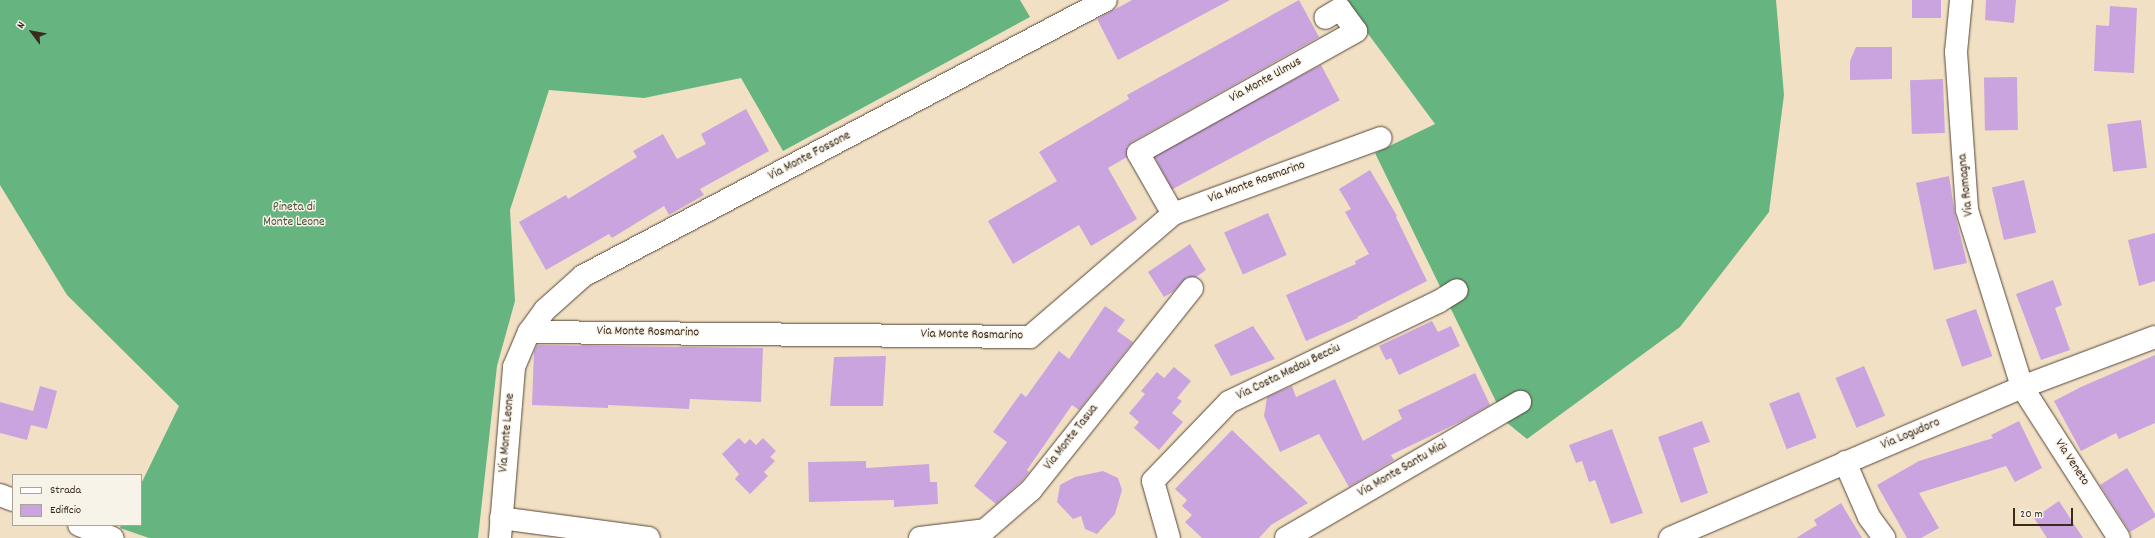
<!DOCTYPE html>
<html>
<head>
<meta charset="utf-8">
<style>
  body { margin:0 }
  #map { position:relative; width:2155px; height:538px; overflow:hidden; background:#f2e0c4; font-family:Dekko,sans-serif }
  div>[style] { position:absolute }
  .forest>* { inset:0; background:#66b580 }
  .building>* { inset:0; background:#caa4df; transform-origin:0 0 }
  .roads { filter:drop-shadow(0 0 1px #564537) drop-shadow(0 0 1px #564537) }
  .minor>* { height:22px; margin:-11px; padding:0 11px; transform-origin:11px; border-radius:11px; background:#fff }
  span { translate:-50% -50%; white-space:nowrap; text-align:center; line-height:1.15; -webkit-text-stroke:3px #f7f3e8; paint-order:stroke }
  .street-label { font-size:13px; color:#3b2a1e }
  .park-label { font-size:13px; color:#4c543c }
  .legend { position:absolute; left:12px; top:474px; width:130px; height:52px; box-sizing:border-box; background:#f7f3e8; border:1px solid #aca397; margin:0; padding:5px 7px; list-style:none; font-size:12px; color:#3b2a1e }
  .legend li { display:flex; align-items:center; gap:8px; height:20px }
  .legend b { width:20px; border:1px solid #aca397 }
  .north { position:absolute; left:12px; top:12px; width:40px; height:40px; -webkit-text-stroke:3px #f7f3e8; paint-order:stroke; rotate:302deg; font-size:11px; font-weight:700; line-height:16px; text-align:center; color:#3b2a1e }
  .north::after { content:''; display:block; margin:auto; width:14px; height:18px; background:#3b2a1e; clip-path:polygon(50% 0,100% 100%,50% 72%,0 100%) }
  .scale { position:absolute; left:2013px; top:508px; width:60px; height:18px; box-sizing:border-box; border:2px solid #3b2a1e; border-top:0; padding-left:5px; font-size:12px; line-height:14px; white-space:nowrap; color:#3b2a1e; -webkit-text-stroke:3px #f7f3e8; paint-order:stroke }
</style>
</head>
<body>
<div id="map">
  <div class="forest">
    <div style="clip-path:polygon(0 0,1020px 0,1030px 17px,783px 151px,741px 78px,644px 98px,549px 90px,510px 210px,515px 301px,497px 366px,478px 538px,149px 538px,120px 528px,121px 525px,141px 525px,141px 484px,179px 406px,67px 295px,0 185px)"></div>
    <div style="clip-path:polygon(1343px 0,1776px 0,1784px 95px,1769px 212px,1680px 327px,1527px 439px,1506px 422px,1375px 153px,1435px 124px)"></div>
  </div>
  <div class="building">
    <div style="clip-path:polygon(1132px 0,1230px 0,1118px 60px,1097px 19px)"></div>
    <div style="clip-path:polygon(1299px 0,1319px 37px,1132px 142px,1127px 147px,1127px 157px,1108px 168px,1137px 219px,1091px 246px,1079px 225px,1013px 264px,988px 221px,1057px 181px,1039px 152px,1129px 99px,1127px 95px)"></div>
    <div style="left:1912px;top:0;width:29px;height:18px"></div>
    <div style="clip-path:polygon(1986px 0,2016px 0,2014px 23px,1985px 20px)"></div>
    <div style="clip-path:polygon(2110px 6px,2137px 8px,2134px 73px,2094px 71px,2096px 25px,2109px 26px)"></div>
    <div style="clip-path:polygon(1856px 47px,1892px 47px,1892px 79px,1850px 80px,1850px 61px)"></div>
    <div style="left:1321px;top:65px;width:40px;height:190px;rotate:62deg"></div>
    <div style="left:2017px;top:77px;width:53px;height:33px;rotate:89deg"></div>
    <div style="left:1943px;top:79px;width:54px;height:33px;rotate:88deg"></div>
    <div style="clip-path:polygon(746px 109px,769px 151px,700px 189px,704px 195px,669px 215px,664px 206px,612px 238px,609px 234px,546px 270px,519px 222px,566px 195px,568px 199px,637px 157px,633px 151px,663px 134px,677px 159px,706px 144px,701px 134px)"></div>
    <div style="left:2141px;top:120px;width:48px;height:34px;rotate:83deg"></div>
    <div style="clip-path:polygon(1370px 170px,1397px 216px,1396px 217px,1427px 281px,1357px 317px,1358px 318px,1306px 341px,1286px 295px,1356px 264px,1355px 261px,1369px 254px,1345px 212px,1351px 209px,1339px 189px)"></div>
    <div style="clip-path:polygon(1949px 176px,1955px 214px,1967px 263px,1934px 270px,1916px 183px)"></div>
    <div style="left:2024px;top:180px;width:54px;height:33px;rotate:77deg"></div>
    <div style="left:1268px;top:213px;width:46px;height:48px;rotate:66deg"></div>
    <div style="clip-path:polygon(2155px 233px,2155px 281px,2139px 286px,2128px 240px)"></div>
    <div style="clip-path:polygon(1190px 244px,1206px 270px,1196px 277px,1187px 277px,1173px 292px,1164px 297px,1148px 272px)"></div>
    <div style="clip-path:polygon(2053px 280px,2062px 305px,2055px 308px,2070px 350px,2041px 360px,2016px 294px)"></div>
    <div style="clip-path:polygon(1105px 306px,1125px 320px,1117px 331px,1133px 342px,1079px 410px,1072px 405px,1027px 470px,1029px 472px,1022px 481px,996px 504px,974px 486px,1007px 442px,993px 432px,1021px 393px,1026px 397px,1059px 351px,1069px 359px)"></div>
    <div style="left:1976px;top:309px;width:50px;height:32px;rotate:71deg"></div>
    <div style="clip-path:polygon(1432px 321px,1438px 332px,1451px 326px,1460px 346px,1399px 375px,1391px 358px,1386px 360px,1379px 346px)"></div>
    <div style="clip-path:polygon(1253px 326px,1275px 359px,1231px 376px,1214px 345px)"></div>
    <div style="clip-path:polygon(537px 345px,763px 348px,761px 402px,690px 399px,689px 409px,608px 405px,608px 408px,532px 405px,534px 352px)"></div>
    <div style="clip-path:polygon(2155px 355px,2155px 423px,2119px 439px,2116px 433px,2081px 451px,2054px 401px,2081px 387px)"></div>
    <div style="clip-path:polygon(886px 356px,883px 406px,830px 406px,834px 357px)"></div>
    <div style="left:1864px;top:366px;width:54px;height:31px;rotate:67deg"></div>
    <div style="clip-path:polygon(1174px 367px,1191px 381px,1177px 398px,1182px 401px,1172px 413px,1183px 422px,1159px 450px,1134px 428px,1139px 422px,1129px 413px,1145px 394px,1141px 391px,1157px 372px,1164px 378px)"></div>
    <div style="clip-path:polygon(1475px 373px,1490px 405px,1462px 421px,1391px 455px,1394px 460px,1349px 487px,1319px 434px,1280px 452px,1264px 416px,1267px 397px,1292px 386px,1296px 397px,1335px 379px,1363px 441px,1402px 419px,1398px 410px)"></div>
    <div style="clip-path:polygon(40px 386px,57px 391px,47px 429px,31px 425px,27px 440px,0 433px,0 402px,33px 411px)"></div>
    <div style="left:1799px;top:392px;width:49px;height:32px;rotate:69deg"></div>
    <div style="clip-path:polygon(1702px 421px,1710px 442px,1693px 448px,1708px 493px,1681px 503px,1658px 437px)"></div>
    <div style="clip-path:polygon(2019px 421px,2042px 468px,2015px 482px,2006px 466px,1919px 493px,1939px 528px,1921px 538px,1907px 538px,1877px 485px,1919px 461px,1993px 438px,1991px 435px)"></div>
    <div style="clip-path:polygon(1612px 429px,1643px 513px,1611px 524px,1595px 480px,1589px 482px,1582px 461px,1576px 463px,1569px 445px)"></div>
    <div style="clip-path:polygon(1232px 430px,1308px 503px,1271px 525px,1259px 538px,1202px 538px,1185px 522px,1192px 515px,1182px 506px,1187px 500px,1175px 489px)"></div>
    <div style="clip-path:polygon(739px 438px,745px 444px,750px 439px,756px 445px,763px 438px,776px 451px,770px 457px,775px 461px,764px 472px,768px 476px,750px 494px,735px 479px,739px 474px,722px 454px)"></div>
    <div style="clip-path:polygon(866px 461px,866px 468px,929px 464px,930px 482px,937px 482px,938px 504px,894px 507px,894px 500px,809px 502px,808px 462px)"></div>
    <div style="clip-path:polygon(2127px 468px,2155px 514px,2155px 517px,2130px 532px,2100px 485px)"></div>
    <div style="clip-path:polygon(1103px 471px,1118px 478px,1122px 490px,1115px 514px,1097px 534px,1085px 529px,1081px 516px,1073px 519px,1057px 502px,1060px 485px,1075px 477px)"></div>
    <div style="clip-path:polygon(2059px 501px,2083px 538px,2047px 538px,2034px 518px)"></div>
    <div style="clip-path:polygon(1841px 503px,1862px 538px,1796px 538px,1817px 525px,1814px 520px)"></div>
  </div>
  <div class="roads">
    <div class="minor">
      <div style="left:1961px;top:0;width:52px;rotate:95.5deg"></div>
      <div style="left:1956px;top:52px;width:158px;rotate:86deg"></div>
      <div style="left:1967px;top:210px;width:185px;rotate:72.7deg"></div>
      <div style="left:2022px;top:387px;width:179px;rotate:57.3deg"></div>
      <div style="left:1173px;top:214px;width:70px;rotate:-119.8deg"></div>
      <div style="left:1138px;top:153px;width:250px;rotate:-29.2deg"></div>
      <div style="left:1356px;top:31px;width:27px;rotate:-126deg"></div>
      <div style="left:1340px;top:9px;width:17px;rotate:149deg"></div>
      <div style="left:529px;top:332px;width:501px;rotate:0.57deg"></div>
      <div style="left:1030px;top:337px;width:189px;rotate:-40.7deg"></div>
      <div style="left:1173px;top:214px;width:221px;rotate:-20.1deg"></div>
      <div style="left:1845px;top:462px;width:60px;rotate:66.4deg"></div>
      <div style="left:1869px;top:517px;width:26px;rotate:54deg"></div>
      <div style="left:0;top:495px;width:14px;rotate:21deg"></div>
      <div style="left:501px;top:518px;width:149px;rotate:7.7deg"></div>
      <div style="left:79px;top:525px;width:36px;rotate:21deg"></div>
      <div style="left:500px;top:538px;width:172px;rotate:-85.3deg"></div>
      <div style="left:514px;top:367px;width:38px;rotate:-67deg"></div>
      <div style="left:529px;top:332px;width:27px;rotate:-54deg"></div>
      <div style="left:545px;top:310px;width:51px;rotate:-41.8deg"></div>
      <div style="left:583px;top:276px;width:591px;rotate:-27.82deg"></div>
      <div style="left:920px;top:538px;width:65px;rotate:-7deg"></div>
      <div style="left:985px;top:530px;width:61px;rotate:-41deg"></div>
      <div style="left:1031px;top:490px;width:258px;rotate:-51.4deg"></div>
      <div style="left:1169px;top:538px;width:59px;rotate:-105.7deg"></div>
      <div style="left:1153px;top:481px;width:110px;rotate:-46.1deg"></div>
      <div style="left:1229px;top:402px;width:232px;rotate:-25.6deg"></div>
      <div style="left:1438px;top:302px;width:22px;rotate:-32deg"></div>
      <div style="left:1286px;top:538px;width:271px;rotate:-30.2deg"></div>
      <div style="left:1670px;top:538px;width:383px;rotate:-23.2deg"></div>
      <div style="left:2022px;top:387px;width:142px;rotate:-20.6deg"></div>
    </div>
  </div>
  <div class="street-label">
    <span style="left:1266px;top:81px;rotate:-29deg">Via Monte Ulmus</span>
    <span style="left:810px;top:157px;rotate:-28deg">Via Monte Fossone</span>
    <span style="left:1257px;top:183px;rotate:-20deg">Via Monte Rosmarino</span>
    <span style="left:1967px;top:185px;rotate:-96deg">Via Romagna</span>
    <span style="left:648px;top:333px;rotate:1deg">Via Monte Rosmarino</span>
    <span style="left:972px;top:336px;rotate:1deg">Via Monte Rosmarino</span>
    <span style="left:1289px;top:373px;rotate:-26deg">Via Costa Medau Becciu</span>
    <span style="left:508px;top:433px;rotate:-85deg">Via Monte Leone</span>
    <span style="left:1911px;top:435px;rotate:-23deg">Via Logudoro</span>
    <span style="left:1072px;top:438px;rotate:-52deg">Via Monte Tasua</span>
    <span style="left:2071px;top:463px;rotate:57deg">Via Veneto</span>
    <span style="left:1403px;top:470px;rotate:-30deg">Via Monte Santu Miai</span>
  </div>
  <div class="park-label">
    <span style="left:294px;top:216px">Pineta di<br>Monte Leone</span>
  </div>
  <ul class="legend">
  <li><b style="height:5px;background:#fff"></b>Strada</li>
  <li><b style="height:11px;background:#caa4df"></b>Edificio</li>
  </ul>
  <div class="north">N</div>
  <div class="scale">20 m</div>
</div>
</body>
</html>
